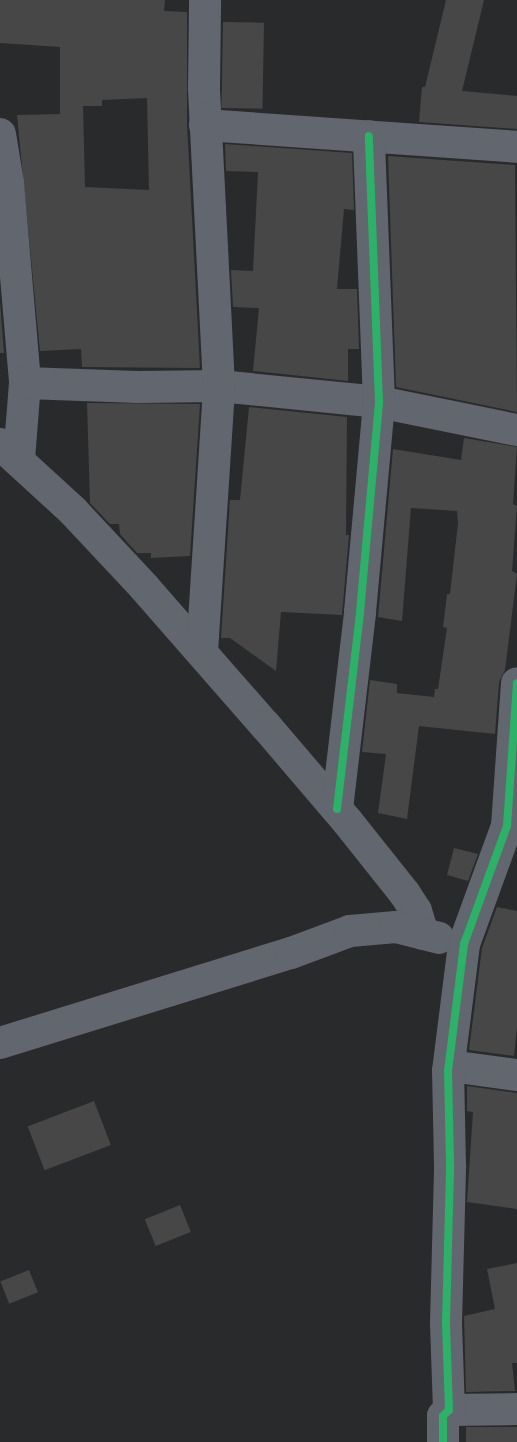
<!DOCTYPE html>
<html>
<head>
<meta charset="utf-8">
<style>
  body { margin:0 }
  #map { position:relative; width:517px; height:1442px; overflow:hidden; background:#292a2b; font-family:Spectral,serif }
  div>[style] { position:absolute }
  .building>* { inset:0; background:#474748; transform-origin:0 0 }
  .minor>* { height:32px; margin:-16px; padding:0 16px; transform-origin:16px; border-radius:16px; background:#62666e }
  .cycleway>* { height:8px; margin:-4px; padding:0 4px; transform-origin:4px; border-radius:4px; background:#2db169 }
  span { translate:-50% -50%; white-space:nowrap; text-align:center; line-height:1.15; -webkit-text-stroke:4.5px #28292c; paint-order:stroke }
</style>
</head>
<body>
<div id="map">
  <div class="building">
    <div style="clip-path:polygon(evenodd,0 0,165px 0,164px 11px,187px 12px,187px 124px,200px 368px,82px 367px,81px 349px,40px 351px,17px 115px,60px 114px,60px 47px,0 43px,0 0,147px 98px,149px 190px,85px 187px,83px 106px,102px 106px,102px 100px,147px 98px)"></div>
    <div style="clip-path:polygon(446px 0,484px 0,462px 91px,517px 96px,517px 129px,419px 122px,422px 87px,425px 87px)"></div>
    <div style="left:223px;top:22px;width:41px;height:86px;rotate:1deg"></div>
    <div style="clip-path:polygon(225px 144px,352px 153px,354px 210px,344px 209px,337px 289px,357px 289px,359px 349px,348px 349px,348px 381px,253px 371px,259px 308px,233px 307px,231px 270px,253px 271px,258px 172px,226px 171px)"></div>
    <div style="clip-path:polygon(388px 156px,515px 165px,517px 412px,396px 387px)"></div>
    <div style="clip-path:polygon(0 301px,4px 353px,0 353px)"></div>
    <div style="clip-path:polygon(87px 403px,200px 404px,190px 556px,151px 558px,151px 553px,137px 553px,120px 534px,119px 524px,110px 524px,90px 503px)"></div>
    <div style="clip-path:polygon(249px 407px,347px 417px,346px 535px,349px 535px,342px 615px,281px 612px,276px 671px,230px 638px,221px 638px,230px 500px,240px 500px)"></div>
    <div style="clip-path:polygon(464px 438px,517px 447px,513px 504px,517px 506px,512px 571px,517px 574px,505px 670px,499px 682px,495px 734px,419px 726px,407px 819px,378px 813px,386px 754px,362px 752px,370px 680px,397px 684px,397px 693px,434px 697px,435px 689px,438px 689px,447px 628px,443px 627px,447px 594px,450px 594px,458px 523px,457px 511px,411px 508px,402px 621px,378px 617px,393px 449px,461px 460px)"></div>
    <div style="clip-path:polygon(454px 848px,478px 854px,468px 881px,447px 875px)"></div>
    <div style="clip-path:polygon(497px 907px,517px 911px,517px 1027px,514px 1056px,469px 1050px,482px 948px)"></div>
    <div style="clip-path:polygon(467px 1086px,517px 1093px,517px 1209px,467px 1202px,473px 1112px,467px 1111px)"></div>
    <div style="left:94px;top:1101px;width:47px;height:71px;rotate:69deg"></div>
    <div style="left:180px;top:1205px;width:29px;height:38px;rotate:68deg"></div>
    <div style="clip-path:polygon(517px 1263px,517px 1363px,512px 1363px,515px 1391px,466px 1392px,464px 1316px,495px 1309px,487px 1269px)"></div>
    <div style="left:29px;top:1270px;width:24px;height:31px;rotate:68deg"></div>
    <div style="left:517px;top:1427px;width:15px;height:51px;rotate:90deg"></div>
  </div>
  <div class="minor">
    <div style="left:205px;top:125px;width:313px;rotate:4deg"></div>
    <div style="left:0;top:134px;width:50px;rotate:80.7deg"></div>
    <div style="left:8px;top:183px;width:201px;rotate:85.1deg"></div>
    <div style="left:25px;top:383px;width:77px;rotate:94.5deg"></div>
    <div style="left:25px;top:383px;width:113px;rotate:2deg"></div>
    <div style="left:138px;top:387px;width:81px;rotate:-0.7deg"></div>
    <div style="left:219px;top:386px;width:161px;rotate:5.7deg"></div>
    <div style="left:379px;top:402px;width:141px;rotate:11.5deg"></div>
    <div style="left:0;top:444px;width:99px;rotate:42.5deg"></div>
    <div style="left:73px;top:511px;width:104px;rotate:46.9deg"></div>
    <div style="left:144px;top:587px;width:184px;rotate:48.8deg"></div>
    <div style="left:265px;top:725px;width:126px;rotate:49.5deg"></div>
    <div style="left:347px;top:821px;width:93px;rotate:51.5deg"></div>
    <div style="left:405px;top:894px;width:20px;rotate:57deg"></div>
    <div style="left:416px;top:911px;width:24px;rotate:73deg"></div>
    <div style="left:202px;top:652px;width:267px;rotate:-86.3deg"></div>
    <div style="left:219px;top:386px;width:298px;rotate:-92.9deg"></div>
    <div style="left:204px;top:88px;width:88px;rotate:-89.3deg"></div>
    <div style="left:337px;top:809px;width:198px;rotate:-83.3deg"></div>
    <div style="left:360px;top:612px;width:211px;rotate:-84.8deg"></div>
    <div style="left:379px;top:402px;width:266px;rotate:-92.2deg"></div>
    <div style="left:0;top:1043px;width:305px;rotate:-17.2deg"></div>
    <div style="left:291px;top:953px;width:63px;rotate:-20.4deg"></div>
    <div style="left:350px;top:931px;width:46px;rotate:-5deg"></div>
    <div style="left:396px;top:927px;width:44px;rotate:14.3deg"></div>
    <div style="left:450px;top:1066px;width:68px;rotate:7.7deg"></div>
    <div style="left:449px;top:1410px;width:68px;rotate:-0.8deg"></div>
    <div style="left:443px;top:1442px;width:26px;rotate:-90deg"></div>
    <div style="left:443px;top:1416px;width:8px;rotate:-45deg"></div>
    <div style="left:449px;top:1410px;width:87px;rotate:-92deg"></div>
    <div style="left:446px;top:1323px;width:158px;rotate:-88.5deg"></div>
    <div style="left:450px;top:1165px;width:94px;rotate:-91.2deg"></div>
    <div style="left:448px;top:1071px;width:128px;rotate:-82.8deg"></div>
    <div style="left:464px;top:944px;width:126px;rotate:-70deg"></div>
    <div style="left:507px;top:826px;width:143px;rotate:-86deg"></div>
  </div>
  <div class="cycleway">
    <div style="left:337px;top:809px;width:198px;rotate:-83.3deg"></div>
    <div style="left:360px;top:612px;width:211px;rotate:-84.8deg"></div>
    <div style="left:379px;top:402px;width:266px;rotate:-92.2deg"></div>
    <div style="left:443px;top:1442px;width:26px;rotate:-90deg"></div>
    <div style="left:443px;top:1416px;width:8px;rotate:-45deg"></div>
    <div style="left:449px;top:1410px;width:87px;rotate:-92deg"></div>
    <div style="left:446px;top:1323px;width:158px;rotate:-88.5deg"></div>
    <div style="left:450px;top:1165px;width:94px;rotate:-91.2deg"></div>
    <div style="left:448px;top:1071px;width:128px;rotate:-82.8deg"></div>
    <div style="left:464px;top:944px;width:126px;rotate:-70deg"></div>
    <div style="left:507px;top:826px;width:143px;rotate:-86deg"></div>
  </div>
</div>
</body>
</html>
